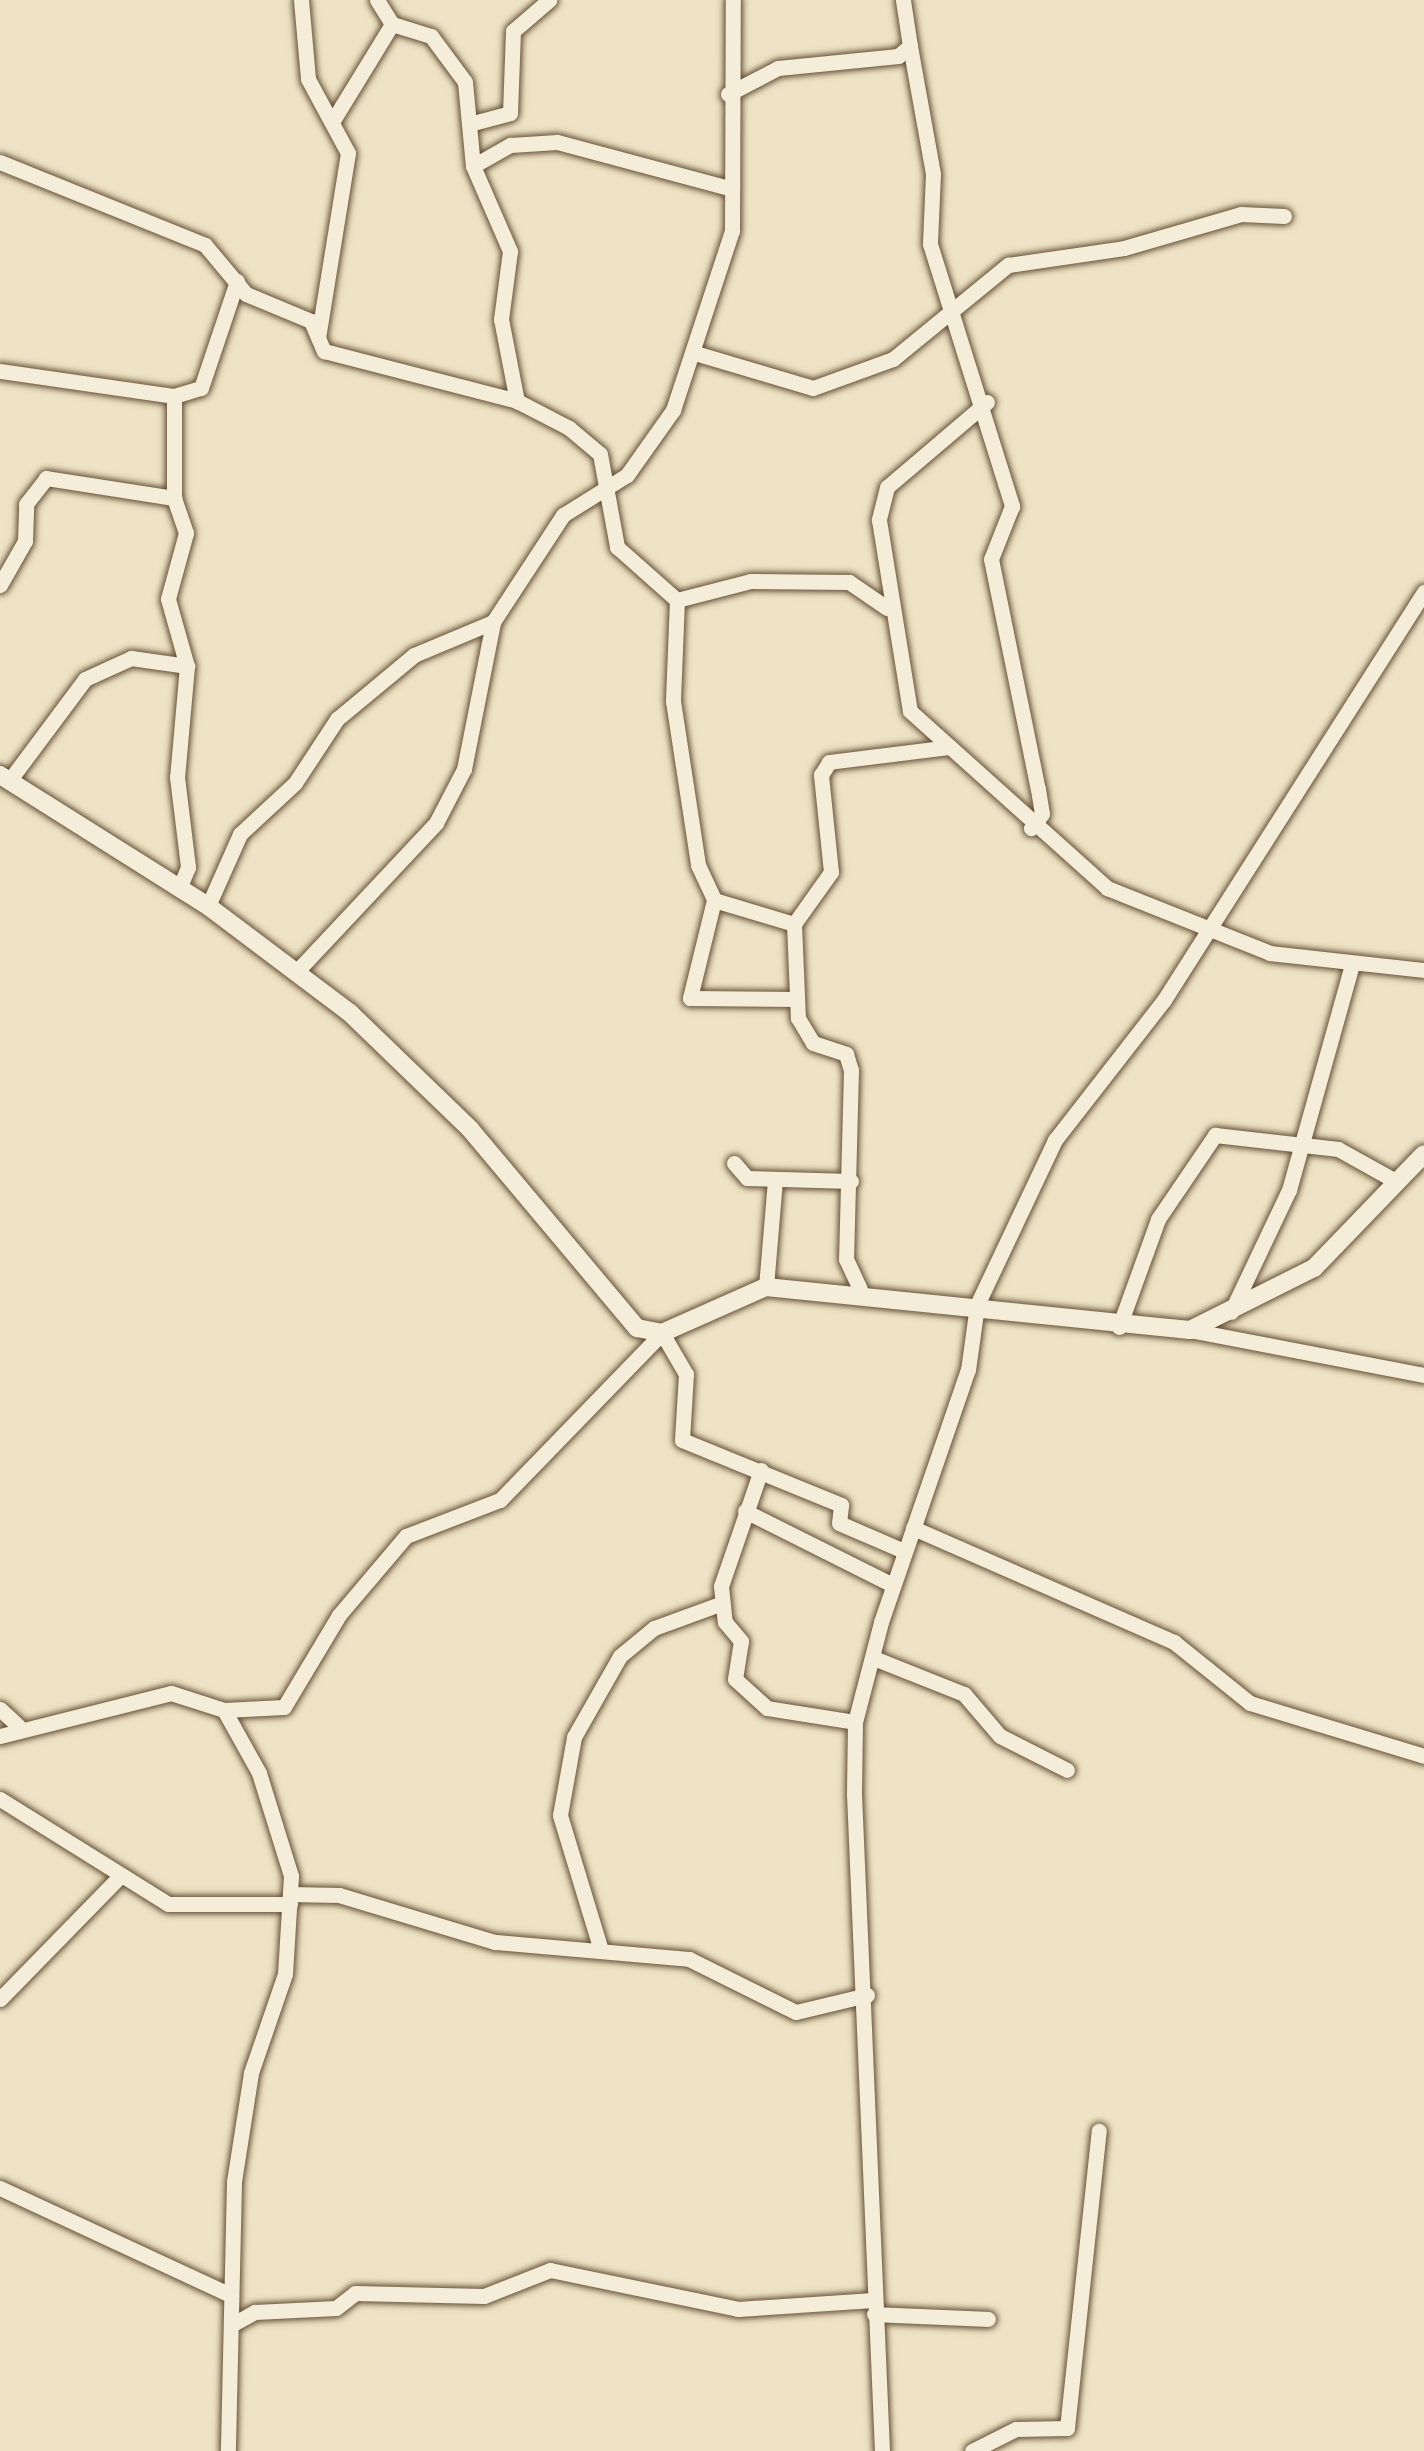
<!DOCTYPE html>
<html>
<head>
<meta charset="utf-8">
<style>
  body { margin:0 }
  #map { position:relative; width:1424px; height:2451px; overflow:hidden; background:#eee3c4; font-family:"IM FELL Double Pica",serif }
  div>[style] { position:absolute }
  .roads { filter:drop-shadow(0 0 3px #665036) drop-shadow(0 0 3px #665036) }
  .minor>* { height:15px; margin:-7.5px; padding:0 7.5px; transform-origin:7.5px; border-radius:7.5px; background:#f4edd9 }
  .tertiary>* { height:18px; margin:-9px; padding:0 9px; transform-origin:9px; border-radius:9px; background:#f4edd9 }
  span { translate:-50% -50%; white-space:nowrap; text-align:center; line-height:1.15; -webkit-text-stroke:9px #f4edd9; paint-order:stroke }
</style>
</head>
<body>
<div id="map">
  <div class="roads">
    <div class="minor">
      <div style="left:301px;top:0;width:79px;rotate:84.9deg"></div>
      <div style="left:308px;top:79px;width:84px;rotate:61.6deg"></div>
      <div style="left:348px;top:153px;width:187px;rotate:99.2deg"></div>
      <div style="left:377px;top:0;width:28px;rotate:58deg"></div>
      <div style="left:392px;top:24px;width:41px;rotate:17.1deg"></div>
      <div style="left:431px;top:36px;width:57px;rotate:53.5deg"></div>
      <div style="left:465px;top:82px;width:84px;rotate:84.6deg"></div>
      <div style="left:473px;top:166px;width:93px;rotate:66.5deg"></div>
      <div style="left:510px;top:251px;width:69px;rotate:97.5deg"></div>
      <div style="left:501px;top:319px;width:84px;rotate:79deg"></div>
      <div style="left:910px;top:46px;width:130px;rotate:79.8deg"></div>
      <div style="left:933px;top:174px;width:70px;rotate:92.5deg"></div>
      <div style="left:930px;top:244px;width:275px;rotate:72.6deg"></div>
      <div style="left:1012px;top:506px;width:57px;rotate:111.6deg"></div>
      <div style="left:991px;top:559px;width:235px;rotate:78.5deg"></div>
      <div style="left:1038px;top:789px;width:25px;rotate:81deg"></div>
      <div style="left:1042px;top:814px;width:18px;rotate:128deg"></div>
      <div style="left:728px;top:94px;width:56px;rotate:-27.5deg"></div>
      <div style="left:778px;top:68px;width:121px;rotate:-5.7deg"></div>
      <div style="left:898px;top:56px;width:16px;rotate:-40deg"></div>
      <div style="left:910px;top:46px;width:47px;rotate:-98.7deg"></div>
      <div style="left:332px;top:122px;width:115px;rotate:-58.5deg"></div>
      <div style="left:473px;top:123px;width:38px;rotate:-15deg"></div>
      <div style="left:510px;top:113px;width:82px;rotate:-87.9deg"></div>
      <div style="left:513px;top:31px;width:48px;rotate:-40.7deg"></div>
      <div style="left:0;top:162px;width:221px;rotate:22deg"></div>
      <div style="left:205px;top:245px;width:64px;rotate:50.1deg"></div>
      <div style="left:246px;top:294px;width:70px;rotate:22.6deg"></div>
      <div style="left:311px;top:321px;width:33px;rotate:67deg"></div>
      <div style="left:324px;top:351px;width:199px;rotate:14.5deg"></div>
      <div style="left:517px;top:401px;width:59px;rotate:27.4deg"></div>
      <div style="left:569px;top:428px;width:40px;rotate:40deg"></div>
      <div style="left:600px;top:454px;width:95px;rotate:79.6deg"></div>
      <div style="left:617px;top:547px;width:80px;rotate:41.5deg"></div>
      <div style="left:677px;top:600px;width:76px;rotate:-14.4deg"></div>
      <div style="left:751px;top:581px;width:98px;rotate:0.6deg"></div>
      <div style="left:849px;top:582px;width:46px;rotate:34.4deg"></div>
      <div style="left:473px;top:166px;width:43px;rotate:-29.6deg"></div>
      <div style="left:510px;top:145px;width:47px;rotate:-3.7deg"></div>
      <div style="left:557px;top:142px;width:181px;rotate:15deg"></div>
      <div style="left:695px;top:353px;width:123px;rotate:16.5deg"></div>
      <div style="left:813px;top:388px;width:85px;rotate:-19.9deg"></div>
      <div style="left:893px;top:359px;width:149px;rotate:-39.3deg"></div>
      <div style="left:1008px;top:265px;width:117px;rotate:-8.3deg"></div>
      <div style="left:1124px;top:248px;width:122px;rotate:-16.2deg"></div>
      <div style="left:1241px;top:214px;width:43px;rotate:2.7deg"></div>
      <div style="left:0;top:371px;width:176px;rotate:8.2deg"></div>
      <div style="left:174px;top:396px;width:102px;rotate:90deg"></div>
      <div style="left:174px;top:498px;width:37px;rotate:71deg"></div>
      <div style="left:186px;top:533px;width:68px;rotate:105.3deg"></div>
      <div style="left:168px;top:599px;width:70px;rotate:74.2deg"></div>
      <div style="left:174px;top:396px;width:28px;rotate:-17deg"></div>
      <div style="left:201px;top:388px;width:113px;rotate:-71.4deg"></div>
      <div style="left:987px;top:402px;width:131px;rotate:139.6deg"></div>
      <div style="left:887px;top:487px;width:34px;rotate:104deg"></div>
      <div style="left:879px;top:520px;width:193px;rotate:80.8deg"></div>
      <div style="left:910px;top:711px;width:265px;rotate:41.9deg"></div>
      <div style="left:1107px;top:888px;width:175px;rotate:21.7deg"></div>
      <div style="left:1270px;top:953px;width:155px;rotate:6.3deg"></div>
      <div style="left:0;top:585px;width:51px;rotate:-60.4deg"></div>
      <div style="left:25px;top:541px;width:37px;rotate:-88deg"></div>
      <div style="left:26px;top:504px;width:33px;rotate:-52deg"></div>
      <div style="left:46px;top:478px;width:130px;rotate:8.9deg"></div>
      <div style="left:677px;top:600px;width:101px;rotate:92.3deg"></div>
      <div style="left:673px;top:701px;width:166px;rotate:81.3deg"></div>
      <div style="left:698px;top:865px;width:38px;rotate:65deg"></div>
      <div style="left:714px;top:900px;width:84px;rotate:16.7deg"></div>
      <div style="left:794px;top:924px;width:94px;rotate:87.6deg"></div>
      <div style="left:798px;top:1018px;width:29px;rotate:59deg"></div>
      <div style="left:813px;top:1043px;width:35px;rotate:18deg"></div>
      <div style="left:846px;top:1054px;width:17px;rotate:73deg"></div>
      <div style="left:851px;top:1070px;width:189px;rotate:91.5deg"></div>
      <div style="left:846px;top:1259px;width:33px;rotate:65deg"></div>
      <div style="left:9px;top:781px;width:127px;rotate:-53.3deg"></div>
      <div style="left:85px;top:679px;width:51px;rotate:-24.5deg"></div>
      <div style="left:131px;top:658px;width:57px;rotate:8.1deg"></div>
      <div style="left:187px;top:666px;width:111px;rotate:95.1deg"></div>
      <div style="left:177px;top:777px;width:91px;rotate:83deg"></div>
      <div style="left:188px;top:867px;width:24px;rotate:112deg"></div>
      <div style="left:714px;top:900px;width:101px;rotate:103.8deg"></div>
      <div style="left:690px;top:998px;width:106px;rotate:0.5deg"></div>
      <div style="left:208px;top:906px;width:79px;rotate:-66deg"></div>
      <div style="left:240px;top:834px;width:75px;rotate:-42.8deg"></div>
      <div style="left:295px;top:783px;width:77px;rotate:-56.7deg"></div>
      <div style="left:337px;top:719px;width:100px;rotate:-39.7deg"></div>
      <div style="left:414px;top:655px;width:86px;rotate:-22.7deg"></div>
      <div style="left:493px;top:622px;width:128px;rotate:-56.8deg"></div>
      <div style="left:563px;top:515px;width:75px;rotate:-32deg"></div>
      <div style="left:627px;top:475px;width:80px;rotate:-54.7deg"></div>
      <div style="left:673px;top:410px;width:188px;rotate:-71.8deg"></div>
      <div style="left:732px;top:231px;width:231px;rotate:-89.8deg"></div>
      <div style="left:794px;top:924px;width:64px;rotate:-54.6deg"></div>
      <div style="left:831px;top:872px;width:98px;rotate:-95.9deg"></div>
      <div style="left:821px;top:775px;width:15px;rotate:-58deg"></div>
      <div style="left:829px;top:762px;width:121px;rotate:-7.1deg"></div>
      <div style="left:298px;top:970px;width:202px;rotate:-46.8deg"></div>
      <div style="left:436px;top:823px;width:61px;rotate:-62.6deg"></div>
      <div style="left:464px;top:769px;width:150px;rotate:-78.8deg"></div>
      <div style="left:734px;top:1163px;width:20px;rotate:49deg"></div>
      <div style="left:747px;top:1178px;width:104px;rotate:1.7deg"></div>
      <div style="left:766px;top:1287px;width:107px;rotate:-85.2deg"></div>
      <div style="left:1231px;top:1312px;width:135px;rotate:-64.6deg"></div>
      <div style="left:1289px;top:1190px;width:235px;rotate:-74.4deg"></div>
      <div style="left:1119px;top:1327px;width:115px;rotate:-70.1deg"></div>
      <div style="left:1158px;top:1219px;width:102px;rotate:-55.8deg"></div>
      <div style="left:1215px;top:1135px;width:124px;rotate:6.5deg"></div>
      <div style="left:1338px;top:1149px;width:62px;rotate:29.1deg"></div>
      <div style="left:1190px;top:1330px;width:238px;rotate:10.9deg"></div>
      <div style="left:761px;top:1470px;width:123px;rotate:109deg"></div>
      <div style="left:721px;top:1586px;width:36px;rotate:84deg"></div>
      <div style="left:725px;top:1622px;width:25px;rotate:50deg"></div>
      <div style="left:741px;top:1641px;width:38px;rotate:99deg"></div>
      <div style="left:735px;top:1679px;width:43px;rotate:42.2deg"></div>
      <div style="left:767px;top:1708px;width:89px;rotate:9deg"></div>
      <div style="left:745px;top:1511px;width:165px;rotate:26.6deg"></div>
      <div style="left:913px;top:1528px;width:285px;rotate:23.6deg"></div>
      <div style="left:1174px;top:1642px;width:97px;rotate:38.8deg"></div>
      <div style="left:1250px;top:1703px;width:182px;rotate:16.9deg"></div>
      <div style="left:876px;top:1659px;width:95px;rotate:21.7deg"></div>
      <div style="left:964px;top:1694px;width:55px;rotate:49.4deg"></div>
      <div style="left:1000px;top:1736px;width:75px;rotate:26.9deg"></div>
      <div style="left:0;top:1709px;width:25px;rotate:43deg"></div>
      <div style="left:224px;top:1710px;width:72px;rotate:60.9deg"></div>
      <div style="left:259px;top:1773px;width:108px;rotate:72.7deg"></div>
      <div style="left:291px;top:1876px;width:98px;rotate:93.5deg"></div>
      <div style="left:285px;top:1974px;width:105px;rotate:109deg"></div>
      <div style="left:251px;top:2073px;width:110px;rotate:98.9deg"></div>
      <div style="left:234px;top:2182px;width:269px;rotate:91.3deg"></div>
      <div style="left:0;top:1736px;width:176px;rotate:-14.1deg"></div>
      <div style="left:171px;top:1693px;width:56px;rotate:17.8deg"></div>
      <div style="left:224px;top:1710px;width:60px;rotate:-2.9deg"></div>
      <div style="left:284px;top:1707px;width:107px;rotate:-59.1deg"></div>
      <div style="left:339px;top:1615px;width:104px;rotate:-49.7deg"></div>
      <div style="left:406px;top:1536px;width:101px;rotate:-21deg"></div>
      <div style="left:500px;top:1500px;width:233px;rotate:-45.9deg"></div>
      <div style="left:662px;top:1333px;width:48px;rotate:59.7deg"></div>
      <div style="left:686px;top:1374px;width:66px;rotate:93.5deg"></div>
      <div style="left:682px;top:1440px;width:172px;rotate:22.2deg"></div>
      <div style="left:841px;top:1505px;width:18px;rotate:96deg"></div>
      <div style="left:839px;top:1523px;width:71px;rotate:23.3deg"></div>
      <div style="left:0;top:1799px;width:198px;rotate:32deg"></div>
      <div style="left:168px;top:1904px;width:122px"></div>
      <div style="left:290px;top:1894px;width:49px;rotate:1.2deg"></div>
      <div style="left:339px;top:1895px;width:163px;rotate:16.8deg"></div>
      <div style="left:495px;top:1942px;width:195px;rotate:5deg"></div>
      <div style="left:689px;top:1959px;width:119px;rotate:26.4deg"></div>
      <div style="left:796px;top:2012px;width:73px;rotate:-13.5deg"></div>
      <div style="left:600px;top:1947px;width:138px;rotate:-106.9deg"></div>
      <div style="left:560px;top:1815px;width:79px;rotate:-79.8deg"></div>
      <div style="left:574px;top:1737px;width:93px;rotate:-60.4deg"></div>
      <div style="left:620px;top:1656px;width:44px;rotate:-39.5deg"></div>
      <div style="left:654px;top:1628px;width:70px;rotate:-20deg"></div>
      <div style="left:0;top:1999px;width:172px;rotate:-45.7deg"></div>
      <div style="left:0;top:2188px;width:255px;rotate:24.9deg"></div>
      <div style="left:874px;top:2314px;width:114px;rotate:2.5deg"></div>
      <div style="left:233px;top:2324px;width:25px;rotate:-29deg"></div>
      <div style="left:255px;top:2312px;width:81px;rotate:-2.8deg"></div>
      <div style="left:336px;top:2308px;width:24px;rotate:-38deg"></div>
      <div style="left:355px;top:2293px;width:129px;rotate:1.3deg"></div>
      <div style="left:484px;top:2296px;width:71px;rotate:-21.5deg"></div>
      <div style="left:550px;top:2270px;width:192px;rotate:11.7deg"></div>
      <div style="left:738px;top:2309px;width:135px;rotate:-3.8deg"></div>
      <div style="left:882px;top:2451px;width:659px;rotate:-92.44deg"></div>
      <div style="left:854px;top:1793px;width:71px;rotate:-89.2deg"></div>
      <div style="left:855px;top:1722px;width:103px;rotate:-75.4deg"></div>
      <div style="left:881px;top:1622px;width:267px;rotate:-71deg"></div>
      <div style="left:968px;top:1370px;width:66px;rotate:-82.1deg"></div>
      <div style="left:977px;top:1305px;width:183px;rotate:-64.7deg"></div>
      <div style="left:1055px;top:1140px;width:177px;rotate:-52.1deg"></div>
      <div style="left:1164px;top:1000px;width:484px;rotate:-57.5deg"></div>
      <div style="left:972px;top:2451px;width:49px;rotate:-26.6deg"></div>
      <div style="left:1016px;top:2429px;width:51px;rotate:-1.1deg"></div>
      <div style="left:1067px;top:2428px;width:299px;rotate:-83.9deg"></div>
    </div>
    <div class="tertiary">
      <div style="left:0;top:775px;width:246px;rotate:32.2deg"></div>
      <div style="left:208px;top:906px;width:178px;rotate:37deg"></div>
      <div style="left:350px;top:1013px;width:167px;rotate:44deg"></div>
      <div style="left:470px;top:1129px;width:260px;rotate:50deg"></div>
      <div style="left:637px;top:1328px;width:25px;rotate:11deg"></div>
      <div style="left:662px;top:1333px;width:114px;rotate:-23.9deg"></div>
      <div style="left:766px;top:1287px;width:426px;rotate:5.8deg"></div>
      <div style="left:1190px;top:1330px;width:139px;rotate:-26.6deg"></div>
      <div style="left:1314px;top:1268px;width:158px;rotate:-46deg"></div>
    </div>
  </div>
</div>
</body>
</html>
